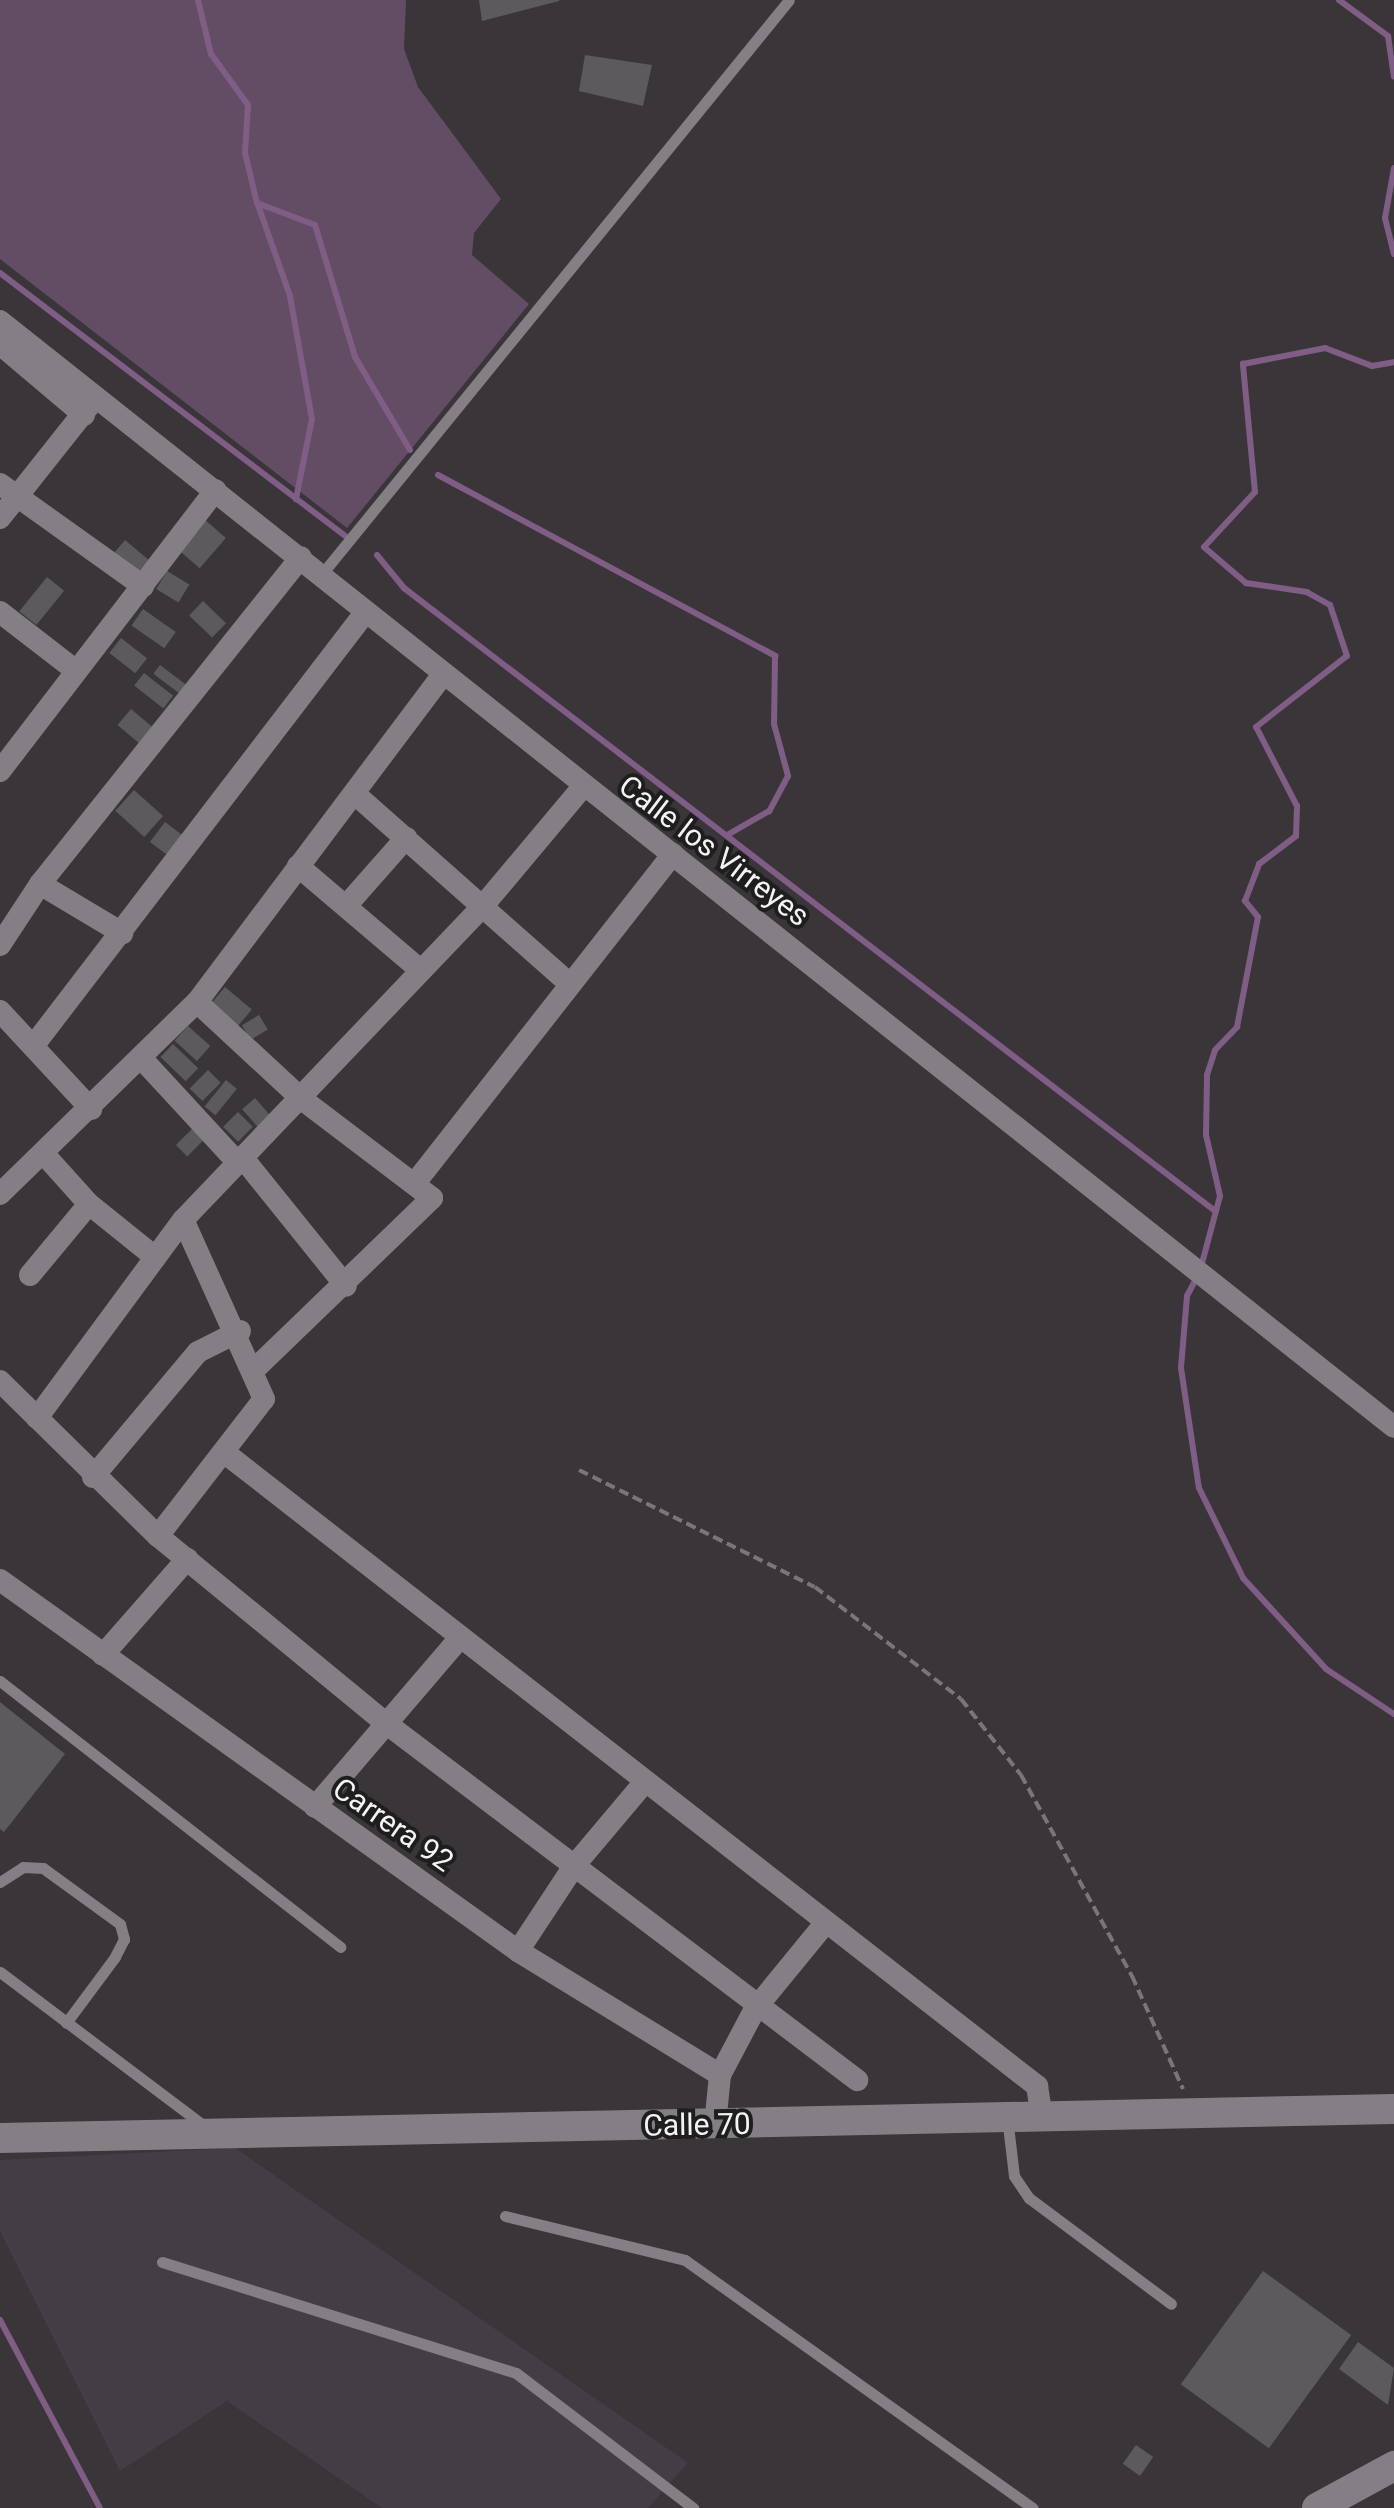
<!DOCTYPE html>
<html>
<head>
<meta charset="utf-8">
<style>
  body { margin:0 }
  #map { position:relative; width:1394px; height:2508px; overflow:hidden; background:#393539; font-family:Roboto,sans-serif }
  div>[style] { position:absolute }
  .built>* { inset:0; background:#453d46 }
  .green>* { inset:0; background:#624d65 }
  .stream>* { height:6px; margin:-3px; padding:0 3px; transform-origin:3px; border-radius:3px; background:#805d85 }
  .building>* { inset:0; background:#5d5a5e; transform-origin:0 0 }
  .path>* { height:4px; margin-top:-2px; transform-origin:0; background:repeating-linear-gradient(90deg,#797579 0 10px,transparent 0 15px) }
  .lane>* { height:11px; margin:-5.5px; padding:0 5.5px; transform-origin:5.5px; border-radius:5.5px; background:#837f84 }
  .street>* { height:22px; margin:-11px; padding:0 11px; transform-origin:11px; border-radius:11px; background:#837f84 }
  .secondary>* { height:30px; margin:-15px; padding:0 15px; transform-origin:15px; border-radius:15px; background:#837f84 }
  span { translate:-50% -50%; white-space:nowrap; text-align:center; line-height:1.15; -webkit-text-stroke:8px #1f1e1f; paint-order:stroke }
  .street-label { font-size:30px; color:#f6f3f6 }
</style>
</head>
<body>
<div id="map">
  <div class="built">
    <div style="clip-path:polygon(235px 2148px,688px 2463px,648px 2508px,382px 2508px,227px 2401px,120px 2471px,0 2231px,0 2160px)"></div>
  </div>
  <div class="green">
    <div style="clip-path:polygon(0 0,406px 0,404px 49px,418px 87px,501px 199px,474px 233px,472px 255px,529px 304px,347px 528px,0 259px)"></div>
  </div>
  <div class="stream">
    <div style="left:198px;top:0;width:56px;rotate:76.5deg"></div>
    <div style="left:211px;top:54px;width:63px;rotate:54deg"></div>
    <div style="left:248px;top:105px;width:48px;rotate:93.6deg"></div>
    <div style="left:245px;top:153px;width:51px;rotate:76.5deg"></div>
    <div style="left:257px;top:203px;width:62px;rotate:20.8deg"></div>
    <div style="left:315px;top:225px;width:138px;rotate:73.1deg"></div>
    <div style="left:355px;top:357px;width:108px;rotate:59.4deg"></div>
    <div style="left:1339px;top:0;width:61px;rotate:36.3deg"></div>
    <div style="left:1388px;top:36px;width:41px;rotate:81.7deg"></div>
    <div style="left:1394px;top:168px;width:51px;rotate:100.2deg"></div>
    <div style="left:1385px;top:218px;width:37px;rotate:76deg"></div>
    <div style="left:258px;top:205px;width:96px;rotate:70.6deg"></div>
    <div style="left:290px;top:296px;width:125px;rotate:79.9deg"></div>
    <div style="left:312px;top:419px;width:82px;rotate:101.3deg"></div>
    <div style="left:0;top:273px;width:436px;rotate:37.3deg"></div>
    <div style="left:438px;top:475px;width:383px;rotate:28.2deg"></div>
    <div style="left:775px;top:656px;width:68px;rotate:90.8deg"></div>
    <div style="left:774px;top:724px;width:54px;rotate:74.9deg"></div>
    <div style="left:788px;top:776px;width:40px;rotate:118deg"></div>
    <div style="left:769px;top:811px;width:46px;rotate:150.1deg"></div>
    <div style="left:377px;top:555px;width:43px;rotate:50.7deg"></div>
    <div style="left:404px;top:588px;width:1023px;rotate:37.53deg"></div>
    <div style="left:1201px;top:1267px;width:73px;rotate:-75deg"></div>
    <div style="left:1220px;top:1196px;width:63px;rotate:-102.9deg"></div>
    <div style="left:1206px;top:1135px;width:60px;rotate:-89deg"></div>
    <div style="left:1207px;top:1075px;width:26px;rotate:-72deg"></div>
    <div style="left:1215px;top:1050px;width:32px;rotate:-46deg"></div>
    <div style="left:1237px;top:1027px;width:112px;rotate:-79.2deg"></div>
    <div style="left:1258px;top:917px;width:21px;rotate:-129deg"></div>
    <div style="left:1245px;top:901px;width:40px;rotate:-69deg"></div>
    <div style="left:1259px;top:864px;width:46px;rotate:-37.1deg"></div>
    <div style="left:1296px;top:836px;width:30px;rotate:-88deg"></div>
    <div style="left:1297px;top:806px;width:89px;rotate:-117.4deg"></div>
    <div style="left:1256px;top:727px;width:115px;rotate:-38deg"></div>
    <div style="left:1347px;top:656px;width:54px;rotate:-108.4deg"></div>
    <div style="left:1330px;top:605px;width:26px;rotate:-151deg"></div>
    <div style="left:1307px;top:592px;width:62px;rotate:-171.6deg"></div>
    <div style="left:1246px;top:583px;width:55px;rotate:-139.4deg"></div>
    <div style="left:1204px;top:547px;width:75px;rotate:-47.2deg"></div>
    <div style="left:1255px;top:492px;width:129px;rotate:-95.4deg"></div>
    <div style="left:1243px;top:364px;width:84px;rotate:-11deg"></div>
    <div style="left:1325px;top:348px;width:50px;rotate:21deg"></div>
    <div style="left:1372px;top:366px;width:22px;rotate:-10deg"></div>
    <div style="left:1196px;top:1279px;width:19px;rotate:118deg"></div>
    <div style="left:1187px;top:1296px;width:72px;rotate:94.8deg"></div>
    <div style="left:1181px;top:1368px;width:121px;rotate:81.5deg"></div>
    <div style="left:1199px;top:1488px;width:100px;rotate:63.9deg"></div>
    <div style="left:1243px;top:1578px;width:123px;rotate:47.6deg"></div>
    <div style="left:1326px;top:1669px;width:82px;rotate:33.5deg"></div>
    <div style="left:0;top:2320px;width:213px;rotate:62deg"></div>
  </div>
  <div class="building">
    <div style="clip-path:polygon(479px 0,559px 0,559px 1px,482px 21px)"></div>
    <div style="clip-path:polygon(585px 55px,652px 65px,643px 106px,579px 91px)"></div>
    <div style="left:204px;top:519px;width:29px;height:40px;rotate:41deg"></div>
    <div style="left:125px;top:540px;width:31px;height:17px;rotate:40deg"></div>
    <div style="left:167px;top:571px;width:26px;height:21px;rotate:31deg"></div>
    <div style="left:47px;top:577px;width:22px;height:44px;rotate:39deg"></div>
    <div style="left:203px;top:601px;width:32px;height:20px;rotate:44deg"></div>
    <div style="left:143px;top:609px;width:40px;height:20px;rotate:35deg"></div>
    <div style="left:121px;top:638px;width:33px;height:19px;rotate:38deg"></div>
    <div style="left:160px;top:665px;width:34px;height:11px;rotate:37deg"></div>
    <div style="left:144px;top:673px;width:37px;height:16px;rotate:38deg"></div>
    <div style="left:131px;top:709px;width:31px;height:21px;rotate:40deg"></div>
    <div style="left:134px;top:790px;width:39px;height:28px;rotate:42deg"></div>
    <div style="left:165px;top:822px;width:31px;height:25px;rotate:37deg"></div>
    <div style="left:225px;top:987px;width:35px;height:22px;rotate:40deg"></div>
    <div style="left:259px;top:1015px;width:17px;height:20px;rotate:59deg"></div>
    <div style="left:188px;top:1026px;width:30px;height:20px;rotate:42deg"></div>
    <div style="left:173px;top:1044px;width:35px;height:18px;rotate:44deg"></div>
    <div style="left:208px;top:1070px;width:18px;height:26px;rotate:45deg"></div>
    <div style="left:226px;top:1080px;width:14px;height:34px;rotate:39deg"></div>
    <div style="left:255px;top:1098px;width:23px;height:17px;rotate:49deg"></div>
    <div style="left:238px;top:1112px;width:21px;height:21px;rotate:45deg"></div>
    <div style="left:195px;top:1126px;width:16px;height:27px;rotate:45deg"></div>
    <div style="clip-path:polygon(0 1702px,65px 1754px,4px 1832px,0 1829px)"></div>
    <div style="left:1263px;top:2271px;width:109px;height:140px;rotate:36deg"></div>
    <div style="clip-path:polygon(1358px 2342px,1394px 2368px,1388px 2405px,1339px 2369px)"></div>
    <div style="left:1136px;top:2445px;width:21px;height:23px;rotate:35deg"></div>
  </div>
  <div class="path">
    <div style="left:579px;top:1470px;width:263px;rotate:26.4deg"></div>
    <div style="left:815px;top:1587px;width:184px;rotate:37.5deg"></div>
    <div style="left:961px;top:1699px;width:97px;rotate:51.7deg"></div>
    <div style="left:1021px;top:1775px;width:230px;rotate:61.1deg"></div>
    <div style="left:1132px;top:1976px;width:124px;rotate:65.7deg"></div>
  </div>
  <div class="lane">
    <div style="left:321px;top:575px;width:741px;rotate:-50.86deg"></div>
    <div style="left:0;top:1681px;width:432px;rotate:38deg"></div>
    <div style="left:0;top:1882px;width:27px;rotate:-33deg"></div>
    <div style="left:23px;top:1867px;width:20px;rotate:3deg"></div>
    <div style="left:43px;top:1868px;width:95px;rotate:36deg"></div>
    <div style="left:120px;top:1924px;width:16px;rotate:75deg"></div>
    <div style="left:124px;top:1939px;width:20px;rotate:117deg"></div>
    <div style="left:115px;top:1957px;width:82px;rotate:126.6deg"></div>
    <div style="left:0;top:1972px;width:259px;rotate:37deg"></div>
    <div style="left:1007px;top:2117px;width:59px;rotate:83.2deg"></div>
    <div style="left:1014px;top:2176px;width:27px;rotate:56deg"></div>
    <div style="left:1029px;top:2198px;width:177px;rotate:36.7deg"></div>
    <div style="left:505px;top:2216px;width:185px;rotate:13.7deg"></div>
    <div style="left:685px;top:2260px;width:427px;rotate:35.5deg"></div>
    <div style="left:162px;top:2262px;width:371px;rotate:17.4deg"></div>
    <div style="left:516px;top:2373px;width:223px;rotate:37.3deg"></div>
  </div>
  <div class="street">
    <div style="left:0;top:321px;width:1779px;rotate:38.43deg"></div>
    <div style="left:0;top:344px;width:110px;rotate:40.2deg"></div>
    <div style="left:0;top:484px;width:176px;rotate:35.5deg"></div>
    <div style="left:0;top:518px;width:154px;rotate:-51.6deg"></div>
    <div style="left:0;top:612px;width:95px;rotate:37.7deg"></div>
    <div style="left:0;top:771px;width:354px;rotate:-52.5deg"></div>
    <div style="left:355px;top:794px;width:282px;rotate:41.5deg"></div>
    <div style="left:298px;top:866px;width:160px;rotate:40.4deg"></div>
    <div style="left:40px;top:884px;width:96px;rotate:30.9deg"></div>
    <div style="left:346px;top:906px;width:91px;rotate:-48.6deg"></div>
    <div style="left:0;top:945px;width:73px;rotate:-56.7deg"></div>
    <div style="left:40px;top:884px;width:418px;rotate:-51.4deg"></div>
    <div style="left:197px;top:1002px;width:144px;rotate:42.8deg"></div>
    <div style="left:303px;top:1100px;width:162px;rotate:37.2deg"></div>
    <div style="left:432px;top:1198px;width:245px;rotate:136deg"></div>
    <div style="left:0;top:1011px;width:134px;rotate:47.1deg"></div>
    <div style="left:34px;top:1045px;width:543px;rotate:-52.56deg"></div>
    <div style="left:143px;top:1060px;width:140px;rotate:47.3deg"></div>
    <div style="left:43px;top:1153px;width:69px;rotate:48deg"></div>
    <div style="left:89px;top:1204px;width:85px;rotate:38.8deg"></div>
    <div style="left:243px;top:1158px;width:164px;rotate:51.2deg"></div>
    <div style="left:415px;top:1183px;width:418px;rotate:-51.9deg"></div>
    <div style="left:0;top:1194px;width:275px;rotate:-44.3deg"></div>
    <div style="left:197px;top:1002px;width:406px;rotate:-53.1deg"></div>
    <div style="left:30px;top:1275px;width:92px;rotate:-50.3deg"></div>
    <div style="left:0;top:1381px;width:221px;rotate:44.5deg"></div>
    <div style="left:158px;top:1536px;width:296px;rotate:39.4deg"></div>
    <div style="left:387px;top:1724px;width:590px;rotate:37.14deg"></div>
    <div style="left:37px;top:1418px;width:246px;rotate:-53.6deg"></div>
    <div style="left:183px;top:1220px;width:433px;rotate:-46.3deg"></div>
    <div style="left:482px;top:907px;width:154px;rotate:-50deg"></div>
    <div style="left:225px;top:1453px;width:1030px;rotate:37.94deg"></div>
    <div style="left:1037px;top:2086px;width:30px;rotate:81deg"></div>
    <div style="left:93px;top:1477px;width:163px;rotate:-50deg"></div>
    <div style="left:198px;top:1352px;width:47px;rotate:-26.6deg"></div>
    <div style="left:158px;top:1536px;width:173px;rotate:-52.3deg"></div>
    <div style="left:264px;top:1399px;width:196px;rotate:-114.3deg"></div>
    <div style="left:0;top:1580px;width:637px;rotate:35.61deg"></div>
    <div style="left:518px;top:1951px;width:237px;rotate:31.5deg"></div>
    <div style="left:103px;top:1655px;width:128px;rotate:-48.8deg"></div>
    <div style="left:315px;top:1807px;width:221px;rotate:-49.4deg"></div>
    <div style="left:518px;top:1951px;width:102px;rotate:-56.6deg"></div>
    <div style="left:574px;top:1866px;width:107px;rotate:-49.9deg"></div>
    <div style="left:715px;top:2125px;width:50px;rotate:-84.3deg"></div>
    <div style="left:720px;top:2075px;width:75px;rotate:-62.1deg"></div>
    <div style="left:755px;top:2009px;width:107px;rotate:-50.7deg"></div>
  </div>
  <div class="secondary">
    <div style="left:0;top:2138px;width:1394px;rotate:-1.19deg"></div>
    <div style="left:1317px;top:2508px;width:88px;rotate:-28.6deg"></div>
  </div>
  <div class="street-label">
    <span style="left:714px;top:851px;rotate:37deg">Calle los Virreyes</span>
    <span style="left:393px;top:1825px;rotate:35deg">Carrera 92</span>
    <span style="left:697px;top:2125px;rotate:-1deg">Calle 70</span>
  </div>
</div>
</body>
</html>
